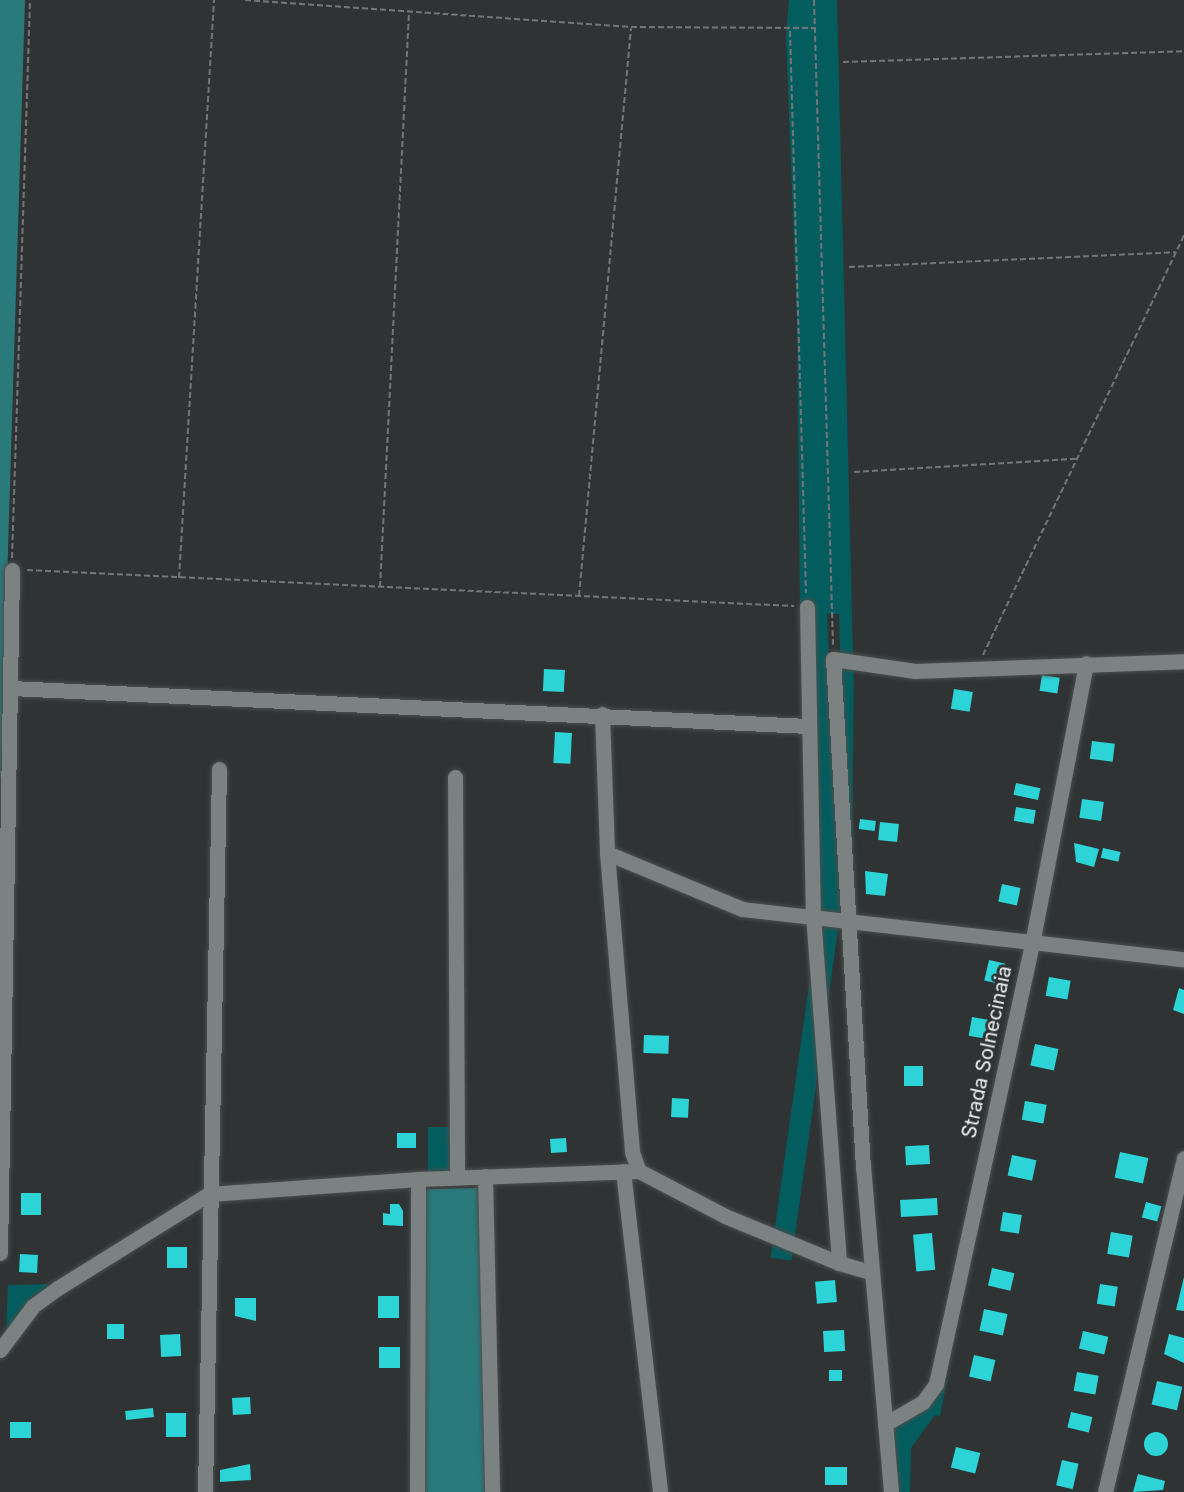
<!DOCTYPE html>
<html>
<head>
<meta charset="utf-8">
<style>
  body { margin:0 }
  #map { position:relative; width:1184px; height:1492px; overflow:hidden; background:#2f3333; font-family:Inter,sans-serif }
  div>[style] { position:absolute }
  .green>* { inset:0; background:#035d5e; transform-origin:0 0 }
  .forest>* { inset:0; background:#2a7a7c }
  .building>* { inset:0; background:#2dd4d7; transform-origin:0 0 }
  .round { border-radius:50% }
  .path>* { height:2px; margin-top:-1px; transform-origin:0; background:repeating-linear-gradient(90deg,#727676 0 6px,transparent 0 9px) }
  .roads { filter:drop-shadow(0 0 2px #4b4e4e) drop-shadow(0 0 2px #4b4e4e) }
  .minor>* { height:15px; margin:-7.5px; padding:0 7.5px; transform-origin:7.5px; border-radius:7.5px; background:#7c8181 }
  span { translate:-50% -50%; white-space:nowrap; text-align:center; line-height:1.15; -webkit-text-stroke:6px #2f3333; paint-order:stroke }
  .street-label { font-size:20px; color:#eef1f1 }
</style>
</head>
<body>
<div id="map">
  <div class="green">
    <div style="clip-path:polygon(789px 0,837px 0,853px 657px,840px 653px,839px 614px,827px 614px,840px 913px,818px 910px,811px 613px,800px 613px,797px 320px,786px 36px)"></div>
    <div style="clip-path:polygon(837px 663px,854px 667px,852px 860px)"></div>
    <div style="left:818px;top:921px;width:21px;height:340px;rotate:8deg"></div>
    <div style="left:428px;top:1127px;width:22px;height:46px"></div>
    <div style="clip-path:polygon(54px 1284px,6px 1335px,8px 1285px)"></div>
    <div style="clip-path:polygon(947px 1379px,940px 1416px,935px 1415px,911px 1448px,910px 1492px,896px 1492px,890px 1432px)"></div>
  </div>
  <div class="forest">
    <div style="clip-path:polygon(0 0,25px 0,1px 777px,0 777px)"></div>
    <div style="clip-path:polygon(478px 1188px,488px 1492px,423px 1492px,423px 1196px,428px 1189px)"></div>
  </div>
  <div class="building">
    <div style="left:544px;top:669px;width:21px;height:22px;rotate:3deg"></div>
    <div style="left:1042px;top:675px;width:18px;height:16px;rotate:9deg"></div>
    <div style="left:954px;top:689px;width:19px;height:20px;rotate:9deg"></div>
    <div style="left:555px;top:732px;width:17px;height:31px;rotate:3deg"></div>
    <div style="left:1092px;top:741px;width:23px;height:18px;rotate:7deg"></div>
    <div style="left:1016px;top:783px;width:25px;height:12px;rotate:12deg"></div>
    <div style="left:1082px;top:799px;width:22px;height:19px;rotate:8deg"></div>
    <div style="left:1016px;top:807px;width:20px;height:14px;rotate:9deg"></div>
    <div style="left:860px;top:819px;width:16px;height:10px;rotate:7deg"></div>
    <div style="left:880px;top:822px;width:19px;height:18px;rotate:6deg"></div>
    <div style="clip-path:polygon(1074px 843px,1099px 849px,1094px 867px,1076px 862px)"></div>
    <div style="left:1103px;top:848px;width:18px;height:10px;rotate:13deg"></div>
    <div style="clip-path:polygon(865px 871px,888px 874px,885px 896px,866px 894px)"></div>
    <div style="left:1002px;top:884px;width:19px;height:18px;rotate:12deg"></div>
    <div style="left:989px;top:960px;width:17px;height:21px;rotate:13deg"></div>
    <div style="left:1049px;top:977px;width:22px;height:19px;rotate:10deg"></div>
    <div style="clip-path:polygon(1179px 988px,1184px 990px,1184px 1014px,1173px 1010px)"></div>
    <div style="left:972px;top:1017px;width:22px;height:19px;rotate:10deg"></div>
    <div style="left:644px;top:1035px;width:25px;height:18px;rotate:2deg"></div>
    <div style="left:1035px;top:1044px;width:24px;height:22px;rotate:12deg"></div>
    <div style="left:904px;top:1066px;width:19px;height:20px"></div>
    <div style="left:672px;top:1098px;width:17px;height:19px;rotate:3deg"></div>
    <div style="left:1025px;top:1101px;width:22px;height:19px;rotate:10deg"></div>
    <div style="left:416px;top:1133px;width:15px;height:19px;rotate:90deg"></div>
    <div style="left:566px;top:1138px;width:14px;height:16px;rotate:86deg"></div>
    <div style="left:929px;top:1145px;width:19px;height:24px;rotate:87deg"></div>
    <div style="left:1120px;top:1152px;width:29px;height:26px;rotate:12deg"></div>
    <div style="left:1012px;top:1155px;width:25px;height:21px;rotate:12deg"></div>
    <div style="left:21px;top:1193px;width:20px;height:22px"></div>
    <div style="left:937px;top:1198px;width:17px;height:37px;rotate:87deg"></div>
    <div style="left:1146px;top:1202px;width:16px;height:16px;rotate:15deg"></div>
    <div style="clip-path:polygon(390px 1204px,399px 1204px,403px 1211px,403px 1226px,383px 1225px,383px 1213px,390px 1214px)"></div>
    <div style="left:1003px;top:1212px;width:19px;height:19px;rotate:9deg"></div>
    <div style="left:1111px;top:1232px;width:22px;height:22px;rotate:10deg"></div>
    <div style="left:932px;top:1233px;width:37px;height:19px;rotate:85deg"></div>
    <div style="left:167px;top:1247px;width:20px;height:21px"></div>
    <div style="left:20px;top:1254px;width:18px;height:18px;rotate:3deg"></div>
    <div style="left:992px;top:1268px;width:23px;height:18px;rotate:13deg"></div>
    <div style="clip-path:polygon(1184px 1277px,1184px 1311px,1176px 1310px)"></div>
    <div style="left:835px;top:1280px;width:22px;height:20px;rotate:85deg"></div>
    <div style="left:1100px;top:1284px;width:18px;height:20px;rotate:9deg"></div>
    <div style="left:378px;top:1296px;width:21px;height:22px"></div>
    <div style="clip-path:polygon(235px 1298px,256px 1298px,256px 1321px,235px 1316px)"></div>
    <div style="left:984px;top:1309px;width:24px;height:22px;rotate:12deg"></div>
    <div style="left:107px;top:1324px;width:17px;height:15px"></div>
    <div style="left:844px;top:1330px;width:21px;height:21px;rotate:87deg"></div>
    <div style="left:1083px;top:1331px;width:26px;height:18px;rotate:13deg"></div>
    <div style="left:180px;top:1334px;width:22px;height:20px;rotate:87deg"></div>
    <div style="clip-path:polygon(1169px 1334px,1184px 1338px,1184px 1363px,1164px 1354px)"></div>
    <div style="left:379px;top:1347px;width:21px;height:21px"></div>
    <div style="left:974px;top:1355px;width:22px;height:22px;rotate:13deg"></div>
    <div style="left:829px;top:1370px;width:13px;height:11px"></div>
    <div style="left:1077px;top:1372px;width:22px;height:19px;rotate:10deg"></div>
    <div style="left:1157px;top:1381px;width:26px;height:24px;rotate:13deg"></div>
    <div style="left:250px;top:1397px;width:17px;height:18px;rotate:87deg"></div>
    <div style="left:153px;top:1408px;width:9px;height:28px;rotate:84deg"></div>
    <div style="left:1071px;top:1412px;width:22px;height:16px;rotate:13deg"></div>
    <div style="left:166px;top:1413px;width:20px;height:24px"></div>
    <div style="left:10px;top:1422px;width:21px;height:16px"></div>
    <div class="round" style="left:1144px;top:1432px;width:24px;height:24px"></div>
    <div style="left:956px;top:1447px;width:25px;height:21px;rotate:14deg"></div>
    <div style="left:1062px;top:1460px;width:17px;height:26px;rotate:13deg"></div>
    <div style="clip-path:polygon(250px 1464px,251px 1480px,220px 1482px,220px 1470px)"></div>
    <div style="left:825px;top:1467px;width:22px;height:18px"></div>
    <div style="clip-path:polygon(1138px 1474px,1165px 1481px,1163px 1490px,1133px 1492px)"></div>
  </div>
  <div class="path">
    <div style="left:245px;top:0;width:387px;rotate:4deg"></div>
    <div style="left:631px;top:27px;width:185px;rotate:0.3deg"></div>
    <div style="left:814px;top:0;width:645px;rotate:88.31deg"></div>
    <div style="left:790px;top:31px;width:562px;rotate:88.37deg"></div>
    <div style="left:843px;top:62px;width:341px;rotate:-1.8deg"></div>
    <div style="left:849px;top:267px;width:327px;rotate:-2.6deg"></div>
    <div style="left:854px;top:472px;width:222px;rotate:-3.4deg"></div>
    <div style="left:12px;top:558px;width:558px;rotate:-88.15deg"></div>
    <div style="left:27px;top:570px;width:768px;rotate:2.69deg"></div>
    <div style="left:179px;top:578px;width:579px;rotate:-86.53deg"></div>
    <div style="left:380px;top:587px;width:576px;rotate:-87.11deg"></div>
    <div style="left:579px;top:596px;width:570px;rotate:-84.77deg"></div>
    <div style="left:983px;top:655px;width:466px;rotate:-64.4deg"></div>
  </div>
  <div class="roads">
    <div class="minor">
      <div style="left:807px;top:607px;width:308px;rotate:88.9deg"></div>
      <div style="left:813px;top:915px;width:349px;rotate:85.7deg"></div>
      <div style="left:11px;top:688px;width:799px;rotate:2.73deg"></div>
      <div style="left:602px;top:714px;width:139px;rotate:87.9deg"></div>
      <div style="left:607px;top:853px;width:300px;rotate:85.2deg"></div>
      <div style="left:632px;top:1152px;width:20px;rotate:70deg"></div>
      <div style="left:639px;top:1171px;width:97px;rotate:27.6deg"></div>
      <div style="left:725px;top:1216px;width:123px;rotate:22.4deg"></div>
      <div style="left:839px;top:1263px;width:33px;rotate:16deg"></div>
      <div style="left:455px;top:777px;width:400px;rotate:89.7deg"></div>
      <div style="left:607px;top:853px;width:146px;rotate:22.5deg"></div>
      <div style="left:742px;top:909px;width:445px;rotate:6.5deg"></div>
      <div style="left:623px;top:1171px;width:323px;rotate:83.4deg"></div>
      <div style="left:485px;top:1176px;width:316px;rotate:88.7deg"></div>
      <div style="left:0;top:1253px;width:683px;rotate:-88.99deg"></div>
      <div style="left:0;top:1350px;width:55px;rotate:-53.1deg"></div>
      <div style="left:33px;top:1306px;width:31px;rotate:-36deg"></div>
      <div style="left:58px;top:1288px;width:178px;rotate:-31.9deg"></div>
      <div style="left:209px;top:1194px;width:210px;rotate:-4.1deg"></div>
      <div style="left:418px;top:1179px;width:221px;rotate:-2.1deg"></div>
      <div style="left:885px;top:1424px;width:44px;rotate:-30.1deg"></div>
      <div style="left:923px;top:1402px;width:22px;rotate:-54deg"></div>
      <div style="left:936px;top:1384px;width:450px;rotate:-77.7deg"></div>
      <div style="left:1032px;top:944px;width:286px;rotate:-79.1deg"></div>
      <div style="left:205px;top:1492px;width:723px;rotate:-88.89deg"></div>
      <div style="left:417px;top:1492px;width:313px;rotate:-89.8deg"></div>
      <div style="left:891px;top:1492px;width:325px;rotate:-94.9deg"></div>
      <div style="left:863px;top:1168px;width:510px;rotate:-93.37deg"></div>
      <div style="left:833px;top:659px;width:83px;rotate:8.3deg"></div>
      <div style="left:915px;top:671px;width:269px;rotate:-2.1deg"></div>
      <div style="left:1105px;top:1492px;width:343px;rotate:-76.7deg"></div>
    </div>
  </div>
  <div class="street-label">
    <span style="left:987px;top:1052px;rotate:-78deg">Strada Solnecinaia</span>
  </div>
</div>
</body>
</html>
